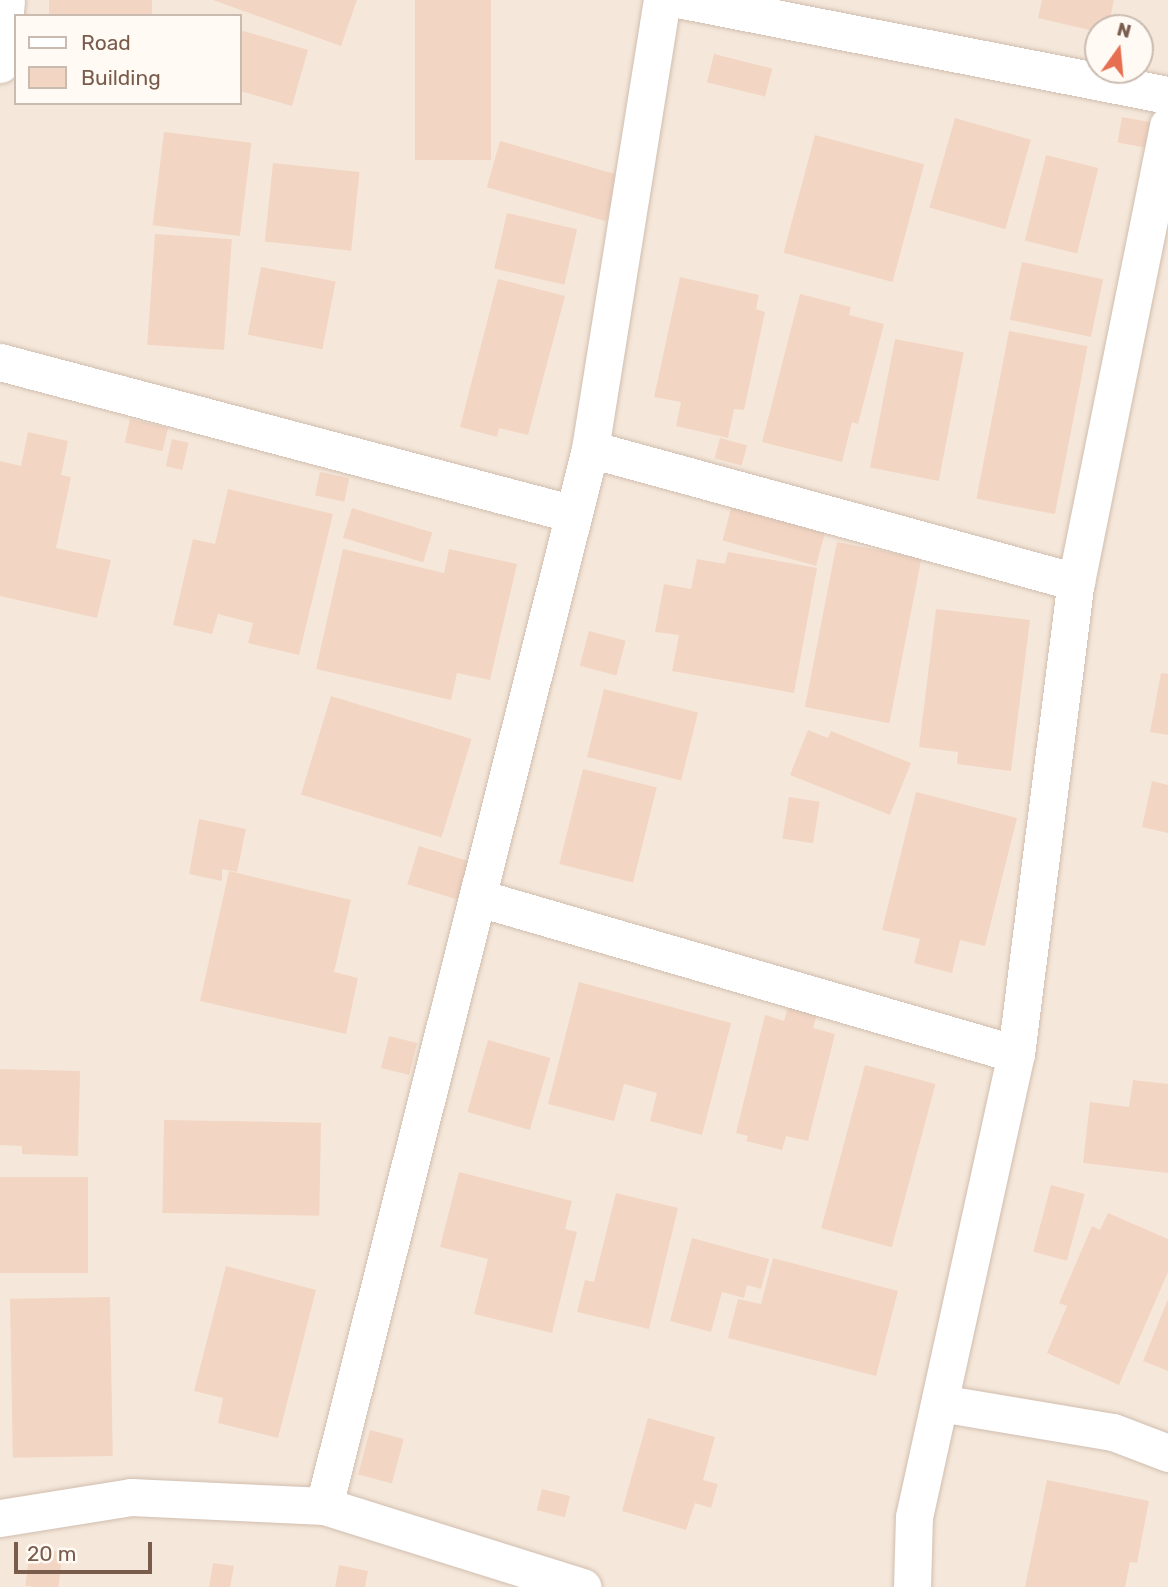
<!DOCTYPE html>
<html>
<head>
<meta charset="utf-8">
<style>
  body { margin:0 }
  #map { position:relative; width:1168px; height:1587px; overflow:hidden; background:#fdf6ec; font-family:Rubik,sans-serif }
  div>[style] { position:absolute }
  .residential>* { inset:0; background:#f5e8da }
  .building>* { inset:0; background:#f3d5c3; transform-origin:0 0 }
  .roads { filter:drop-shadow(0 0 2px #d1beb0) drop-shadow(0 0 2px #d1beb0) }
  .street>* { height:37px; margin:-18.5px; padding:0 18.5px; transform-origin:18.5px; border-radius:18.5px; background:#fff }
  span { translate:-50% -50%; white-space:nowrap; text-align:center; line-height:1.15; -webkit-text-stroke:5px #fffaf3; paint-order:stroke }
  .legend { position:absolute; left:14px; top:14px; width:228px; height:91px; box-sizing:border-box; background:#fffaf3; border:2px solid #cabbb1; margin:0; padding:9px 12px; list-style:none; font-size:21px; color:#7a5c4d }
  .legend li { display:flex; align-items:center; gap:14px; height:35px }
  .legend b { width:35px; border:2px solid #cabbb1 }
  .north { position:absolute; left:1084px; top:14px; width:70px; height:70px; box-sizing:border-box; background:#fffaf3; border:2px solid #cabbb1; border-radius:50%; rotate:15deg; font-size:19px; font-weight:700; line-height:28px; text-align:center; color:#7a5c4d }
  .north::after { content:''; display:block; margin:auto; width:24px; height:32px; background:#e76f51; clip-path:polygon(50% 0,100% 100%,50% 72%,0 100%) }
  .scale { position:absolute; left:14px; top:1542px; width:138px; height:32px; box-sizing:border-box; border:4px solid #7a5c4d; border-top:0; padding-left:9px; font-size:21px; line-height:24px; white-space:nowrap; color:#7a5c4d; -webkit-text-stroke:5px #fffaf3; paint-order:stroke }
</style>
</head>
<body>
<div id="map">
  <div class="residential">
    <div style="clip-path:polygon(evenodd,0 0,1168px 0,1168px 1587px,0 1587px,0 0,16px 16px,240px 16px,240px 103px,16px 103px,16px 16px,0 0,1098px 28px,1140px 28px,1140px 70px,1098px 70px,1098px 28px)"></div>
  </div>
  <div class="building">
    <div style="left:49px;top:0;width:103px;height:16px"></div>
    <div style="clip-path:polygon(213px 0,357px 0,341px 46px)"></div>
    <div style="left:415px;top:0;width:76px;height:160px"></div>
    <div style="clip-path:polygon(1042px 0,1114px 0,1108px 28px,1098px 28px,1098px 32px,1038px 18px)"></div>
    <div style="clip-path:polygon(240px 30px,308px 50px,292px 106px,240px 91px)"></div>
    <div style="left:714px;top:54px;width:60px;height:29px;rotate:14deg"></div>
    <div style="left:1122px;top:117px;width:34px;height:26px;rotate:10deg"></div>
    <div style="left:955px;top:118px;width:79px;height:93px;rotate:16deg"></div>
    <div style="left:164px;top:132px;width:88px;height:94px;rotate:7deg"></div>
    <div style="left:815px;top:135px;width:113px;height:122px;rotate:15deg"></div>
    <div style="left:500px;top:141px;width:124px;height:48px;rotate:16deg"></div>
    <div style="left:1046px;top:155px;width:54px;height:88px;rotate:14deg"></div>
    <div style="left:273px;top:163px;width:87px;height:79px;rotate:6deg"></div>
    <div style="left:507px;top:213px;width:72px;height:57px;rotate:13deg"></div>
    <div style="left:155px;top:234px;width:77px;height:111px;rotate:4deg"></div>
    <div style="left:1022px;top:262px;width:83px;height:59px;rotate:12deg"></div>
    <div style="left:261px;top:267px;width:76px;height:69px;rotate:11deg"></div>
    <div style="clip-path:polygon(680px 277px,759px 295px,756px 309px,765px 312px,744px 410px,734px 409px,728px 438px,676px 426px,681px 402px,654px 397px)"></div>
    <div style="clip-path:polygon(498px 279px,565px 296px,528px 435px,499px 428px,497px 437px,460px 427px)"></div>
    <div style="clip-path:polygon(800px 294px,851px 307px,849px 315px,884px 324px,858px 424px,852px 422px,842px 462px,762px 442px)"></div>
    <div style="left:1009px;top:331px;width:80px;height:171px;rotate:11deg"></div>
    <div style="left:895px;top:339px;width:70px;height:131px;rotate:11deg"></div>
    <div style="left:130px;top:419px;width:39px;height:24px;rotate:13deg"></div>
    <div style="clip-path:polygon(28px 432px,68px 441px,61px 475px,71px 477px,56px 548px,111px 560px,97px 618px,0 596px,0 461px,21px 466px)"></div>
    <div style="left:720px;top:438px;width:28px;height:21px;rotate:15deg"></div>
    <div style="left:172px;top:439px;width:17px;height:28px;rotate:13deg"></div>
    <div style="left:320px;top:472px;width:30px;height:24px;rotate:12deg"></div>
    <div style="clip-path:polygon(228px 489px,333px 514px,299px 655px,248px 643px,253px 623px,218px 614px,212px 634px,173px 625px,193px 539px,215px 544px)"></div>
    <div style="left:733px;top:501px;width:97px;height:41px;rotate:15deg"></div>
    <div style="left:352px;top:508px;width:84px;height:31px;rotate:17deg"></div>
    <div style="left:837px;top:542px;width:86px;height:168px;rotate:11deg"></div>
    <div style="clip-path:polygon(343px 549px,444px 573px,449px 549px,517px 564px,490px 680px,457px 673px,451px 700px,316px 669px)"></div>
    <div style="clip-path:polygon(728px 552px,817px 568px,794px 693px,672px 671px,679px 635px,655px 632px,664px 584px,691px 589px,697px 559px,725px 564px)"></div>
    <div style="clip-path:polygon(936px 609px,1030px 620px,1011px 771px,957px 764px,958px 752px,919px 747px)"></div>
    <div style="left:589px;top:631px;width:38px;height:36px;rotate:15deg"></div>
    <div style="clip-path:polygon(1161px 673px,1168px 674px,1168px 735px,1150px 732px)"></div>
    <div style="left:604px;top:689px;width:97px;height:70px;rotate:14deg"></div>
    <div style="left:331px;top:696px;width:147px;height:103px;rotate:17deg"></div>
    <div style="clip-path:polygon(808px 730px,828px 738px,831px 731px,911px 763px,890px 815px,790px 775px)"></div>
    <div style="left:583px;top:769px;width:76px;height:98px;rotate:14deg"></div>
    <div style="clip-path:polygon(1152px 781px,1168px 785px,1168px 833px,1142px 827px)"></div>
    <div style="clip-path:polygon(916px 792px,1017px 818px,985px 946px,960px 940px,952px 973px,914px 963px,920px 939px,882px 930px)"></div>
    <div style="left:789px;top:797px;width:31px;height:42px;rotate:9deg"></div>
    <div style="clip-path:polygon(199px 819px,246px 829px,237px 872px,222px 869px,222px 881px,189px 874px)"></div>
    <div style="left:419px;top:846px;width:54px;height:40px;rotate:17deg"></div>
    <div style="clip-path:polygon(229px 871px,351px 900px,334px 972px,358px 978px,346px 1034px,200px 1001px)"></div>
    <div style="clip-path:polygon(579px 982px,731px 1023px,702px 1135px,650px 1121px,657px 1093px,624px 1084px,614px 1121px,548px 1104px)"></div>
    <div style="clip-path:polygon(789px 1004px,818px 1011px,813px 1028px,835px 1034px,808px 1141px,786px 1136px,782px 1150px,746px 1141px,748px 1136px,736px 1133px,765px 1015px,784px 1021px)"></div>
    <div style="left:389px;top:1036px;width:29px;height:33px;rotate:14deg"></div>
    <div style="left:488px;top:1040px;width:65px;height:75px;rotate:16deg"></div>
    <div style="left:865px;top:1065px;width:73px;height:169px;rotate:15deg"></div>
    <div style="clip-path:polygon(0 1069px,80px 1071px,78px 1156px,22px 1154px,22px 1146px,0 1145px)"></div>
    <div style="clip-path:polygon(1133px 1080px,1168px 1084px,1168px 1173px,1083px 1163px,1090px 1102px,1129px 1107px)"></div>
    <div style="left:164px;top:1120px;width:157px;height:93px;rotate:1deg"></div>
    <div style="clip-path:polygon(459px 1172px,572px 1201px,565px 1229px,577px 1232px,552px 1333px,474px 1314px,488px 1259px,440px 1247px)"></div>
    <div style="left:0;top:1177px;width:88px;height:96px"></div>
    <div style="left:1051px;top:1185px;width:35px;height:69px;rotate:15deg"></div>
    <div style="clip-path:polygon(616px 1193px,678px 1208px,649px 1329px,577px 1312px,585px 1280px,594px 1282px)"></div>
    <div style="clip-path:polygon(1108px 1213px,1168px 1239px,1168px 1272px,1119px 1385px,1047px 1353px,1067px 1306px,1059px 1303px,1092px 1226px,1100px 1230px)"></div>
    <div style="clip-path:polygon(692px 1238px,769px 1259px,761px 1289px,747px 1285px,744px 1298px,722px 1292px,711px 1332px,670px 1321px)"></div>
    <div style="clip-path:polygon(773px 1258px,898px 1291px,876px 1376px,728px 1338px,738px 1299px,761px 1304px)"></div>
    <div style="clip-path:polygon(226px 1266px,316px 1290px,278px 1438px,218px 1423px,223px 1398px,194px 1391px)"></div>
    <div style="left:110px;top:1297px;width:159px;height:100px;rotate:89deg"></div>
    <div style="clip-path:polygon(1168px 1299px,1168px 1371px,1143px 1361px)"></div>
    <div style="clip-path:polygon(648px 1418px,715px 1437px,703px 1480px,718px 1484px,711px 1508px,695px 1503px,686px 1530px,622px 1511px)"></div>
    <div style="left:370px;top:1430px;width:35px;height:46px;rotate:15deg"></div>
    <div style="clip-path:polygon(1047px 1480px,1149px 1501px,1137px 1563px,1130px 1562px,1125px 1587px,1025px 1587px)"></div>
    <div style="left:542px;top:1489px;width:29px;height:22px;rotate:14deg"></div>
    <div style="left:30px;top:1548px;width:33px;height:38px;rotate:7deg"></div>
    <div style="clip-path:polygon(213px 1563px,234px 1566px,230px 1587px,209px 1587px)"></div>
    <div style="clip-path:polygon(339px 1565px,368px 1571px,365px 1587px,335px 1587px)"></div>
  </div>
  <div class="roads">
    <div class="street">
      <div style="left:683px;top:0;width:494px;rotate:11.1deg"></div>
      <div style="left:0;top:64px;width:64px;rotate:-84.6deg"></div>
      <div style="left:0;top:362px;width:590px;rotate:14.84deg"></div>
      <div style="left:590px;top:449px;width:504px;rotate:15.3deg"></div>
      <div style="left:479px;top:898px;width:559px;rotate:16.2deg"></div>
      <div style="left:940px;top:1403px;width:175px;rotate:9.5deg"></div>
      <div style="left:1113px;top:1432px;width:59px;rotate:20.9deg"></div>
      <div style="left:324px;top:1506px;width:1090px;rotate:-75.87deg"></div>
      <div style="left:590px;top:449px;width:455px;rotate:-80.9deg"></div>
      <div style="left:0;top:1518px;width:133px;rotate:-9.1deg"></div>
      <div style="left:131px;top:1497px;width:193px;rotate:2.7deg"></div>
      <div style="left:324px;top:1506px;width:271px;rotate:17.4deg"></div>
      <div style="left:912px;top:1587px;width:70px;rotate:-88.4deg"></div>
      <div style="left:914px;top:1517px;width:474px;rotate:-77.6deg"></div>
      <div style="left:1016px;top:1054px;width:476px;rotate:-82.8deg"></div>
      <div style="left:1076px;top:582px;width:466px;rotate:-78.6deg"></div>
    </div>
  </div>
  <ul class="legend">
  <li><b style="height:9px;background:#fff"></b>Road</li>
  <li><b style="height:19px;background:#f3d5c3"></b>Building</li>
  </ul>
  <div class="north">N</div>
  <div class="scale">20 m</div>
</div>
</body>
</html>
